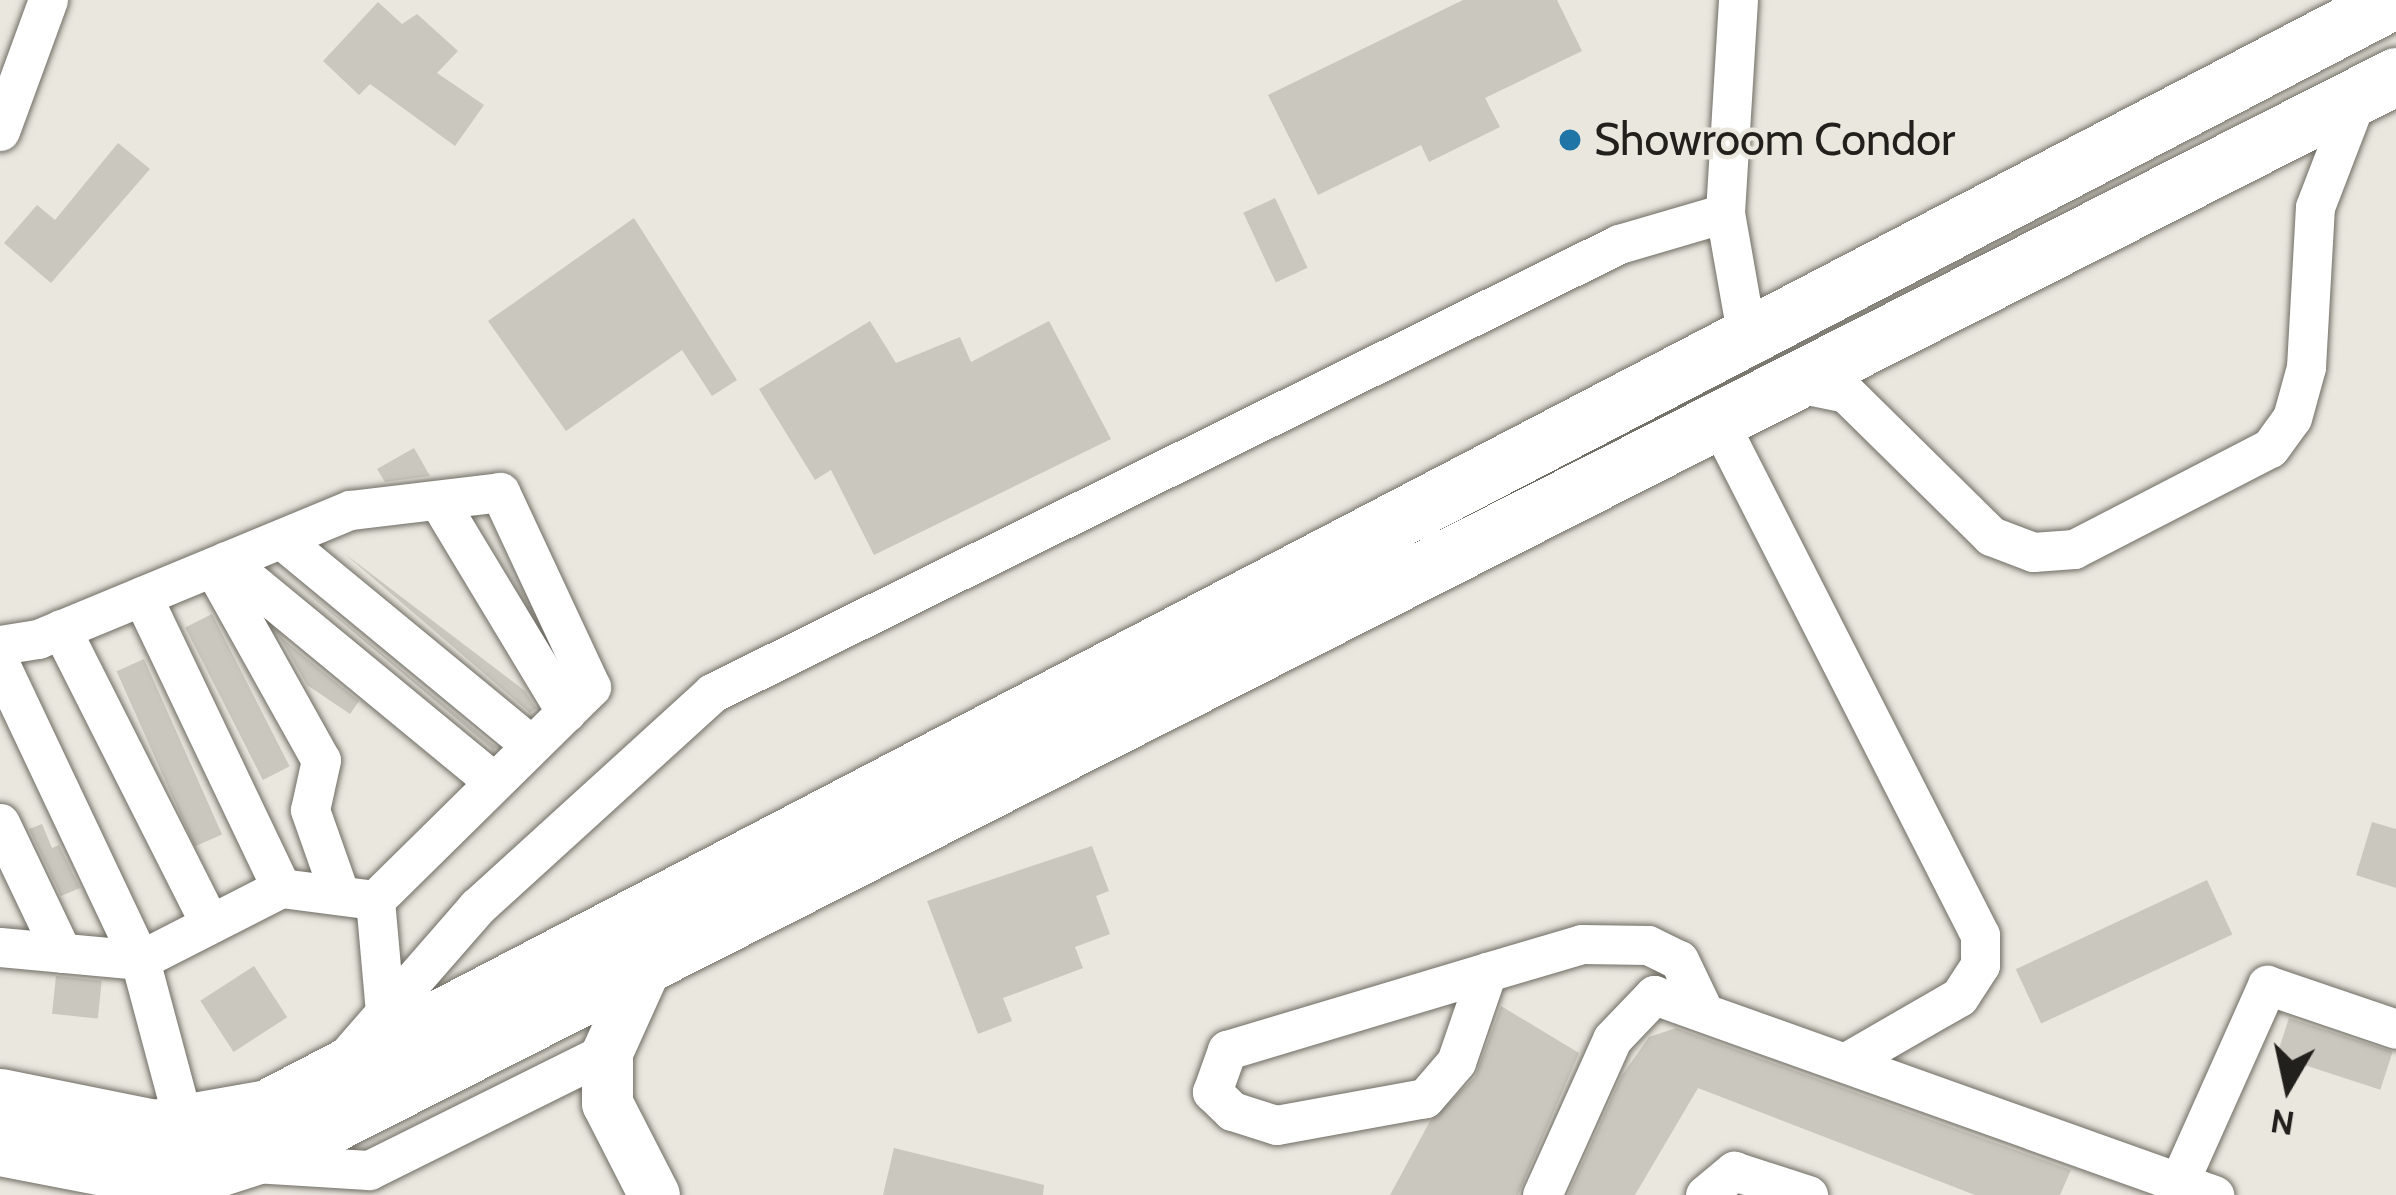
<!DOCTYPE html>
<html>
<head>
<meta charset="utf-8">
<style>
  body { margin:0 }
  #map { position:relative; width:2396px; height:1195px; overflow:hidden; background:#e9e7de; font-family:Cabin,sans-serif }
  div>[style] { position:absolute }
  .building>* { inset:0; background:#cac8be; transform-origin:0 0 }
  .roads { filter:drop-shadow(0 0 3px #6f6d64) drop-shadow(0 0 3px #6f6d64) }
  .minor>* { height:39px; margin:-19.5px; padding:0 19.5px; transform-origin:19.5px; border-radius:19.5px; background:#fff }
  .major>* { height:51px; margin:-25.5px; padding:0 25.5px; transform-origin:25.5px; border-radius:25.5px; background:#fff }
  .highway>* { height:57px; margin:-28.5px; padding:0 28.5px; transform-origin:28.5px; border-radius:28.5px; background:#fff }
  .dots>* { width:33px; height:33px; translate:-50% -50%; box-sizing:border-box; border:6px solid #e9e7de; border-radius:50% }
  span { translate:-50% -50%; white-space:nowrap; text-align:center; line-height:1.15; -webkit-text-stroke:9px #e9e7de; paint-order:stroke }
  .poi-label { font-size:45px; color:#21201d }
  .left { translate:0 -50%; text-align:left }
  .north { position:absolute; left:2228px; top:1027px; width:120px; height:120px; -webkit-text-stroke:9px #e9e7de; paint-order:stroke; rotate:189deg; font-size:33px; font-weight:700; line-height:48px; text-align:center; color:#21201d }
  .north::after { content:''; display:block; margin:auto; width:42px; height:54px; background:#21201d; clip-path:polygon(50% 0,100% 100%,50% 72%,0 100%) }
</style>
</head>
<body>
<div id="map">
  <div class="building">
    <div style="clip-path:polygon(1463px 0,1557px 0,1582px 51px,1485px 98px,1500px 127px,1429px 162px,1421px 145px,1318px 195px,1268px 95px)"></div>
    <div style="clip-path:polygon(378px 2px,402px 24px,417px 14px,458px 51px,437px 73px,484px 105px,455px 146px,370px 84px,359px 95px,323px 61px)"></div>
    <div style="clip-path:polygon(118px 143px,150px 169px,51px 283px,4px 243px,37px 205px,55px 220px)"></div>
    <div style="left:1275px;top:198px;width:77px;height:35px;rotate:65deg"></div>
    <div style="clip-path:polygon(634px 218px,737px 380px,712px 396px,682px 350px,566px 431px,488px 321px)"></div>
    <div style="clip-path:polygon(870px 321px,896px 363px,960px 337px,971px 362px,1049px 321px,1111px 439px,874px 555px,831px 470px,815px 480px,759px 389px)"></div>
    <div style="clip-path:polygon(414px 448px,430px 476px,385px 482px,377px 469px)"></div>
    <div style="clip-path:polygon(345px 554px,525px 691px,536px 708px,530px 713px)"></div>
    <div style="clip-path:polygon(296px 583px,496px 747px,493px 750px)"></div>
    <div style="left:212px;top:614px;width:171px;height:30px;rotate:63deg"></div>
    <div style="clip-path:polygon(279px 636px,359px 701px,350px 714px,307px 685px)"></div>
    <div style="left:144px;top:659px;width:192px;height:30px;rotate:66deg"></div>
    <div style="clip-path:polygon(2372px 822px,2396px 829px,2396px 888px,2356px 875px)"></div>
    <div style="clip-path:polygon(42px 824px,52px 848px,59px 845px,80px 888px,61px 896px,29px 829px)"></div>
    <div style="clip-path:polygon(1092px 846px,1109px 891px,1096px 896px,1110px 934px,1075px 947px,1083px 968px,1003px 998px,1012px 1021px,978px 1034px,927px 901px)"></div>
    <div style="left:2207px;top:880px;width:60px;height:211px;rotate:65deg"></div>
    <div style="left:254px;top:966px;width:61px;height:64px;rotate:57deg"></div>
    <div style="left:56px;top:976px;width:46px;height:38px;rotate:6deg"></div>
    <div style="clip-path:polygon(1501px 1006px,1579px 1053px,1518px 1195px,1390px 1195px,1430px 1121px,1475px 1077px)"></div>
    <div style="left:2289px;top:1018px;width:109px;height:40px;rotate:18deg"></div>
    <div style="clip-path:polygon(1676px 1028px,2071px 1170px,2060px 1195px,1975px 1195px,1698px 1088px,1635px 1195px,1568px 1195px,1621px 1077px,1649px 1037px)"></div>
    <div style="clip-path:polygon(894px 1148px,1044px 1185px,1043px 1195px,883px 1195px)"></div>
  </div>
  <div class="roads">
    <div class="minor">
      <div style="left:1738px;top:0;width:213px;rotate:93.5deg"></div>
      <div style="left:1725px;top:213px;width:127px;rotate:80deg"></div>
      <div style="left:0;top:131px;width:140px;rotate:-69.9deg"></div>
      <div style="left:1797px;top:383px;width:50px;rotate:11.5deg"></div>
      <div style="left:1846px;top:393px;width:204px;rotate:44.6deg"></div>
      <div style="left:1991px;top:536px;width:45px;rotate:20.9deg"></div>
      <div style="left:2033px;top:552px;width:41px;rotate:-4.2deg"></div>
      <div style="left:2074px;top:549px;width:220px;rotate:-27.3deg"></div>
      <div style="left:2270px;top:448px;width:37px;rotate:-54deg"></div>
      <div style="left:2292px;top:418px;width:53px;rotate:-74.6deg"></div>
      <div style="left:2306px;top:367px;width:160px;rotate:-86.8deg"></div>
      <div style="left:2315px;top:207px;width:120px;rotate:-69deg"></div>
      <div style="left:1718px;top:421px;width:577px;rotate:62.99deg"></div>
      <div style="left:1980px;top:935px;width:30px;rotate:90deg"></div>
      <div style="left:1980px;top:965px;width:38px;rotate:123deg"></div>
      <div style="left:1959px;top:997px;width:125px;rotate:150.1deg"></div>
      <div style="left:438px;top:500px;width:248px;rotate:58.9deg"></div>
      <div style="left:281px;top:539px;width:324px;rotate:39.5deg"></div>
      <div style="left:226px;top:561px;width:347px;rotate:39.5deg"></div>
      <div style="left:213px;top:567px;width:221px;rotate:60.8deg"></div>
      <div style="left:321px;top:760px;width:51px;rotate:102.4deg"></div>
      <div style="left:310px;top:810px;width:90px;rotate:70.6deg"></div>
      <div style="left:142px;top:596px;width:323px;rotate:64.5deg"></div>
      <div style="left:61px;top:629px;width:330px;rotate:63.2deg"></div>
      <div style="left:0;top:645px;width:38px;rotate:-9deg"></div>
      <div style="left:38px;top:639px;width:338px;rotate:-22.5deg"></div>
      <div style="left:350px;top:510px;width:151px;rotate:-6.8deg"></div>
      <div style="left:500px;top:492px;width:215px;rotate:65deg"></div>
      <div style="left:591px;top:687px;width:303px;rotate:135.4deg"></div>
      <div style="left:375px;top:900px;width:113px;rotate:84.9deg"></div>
      <div style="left:0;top:664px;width:327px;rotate:64.7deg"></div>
      <div style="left:140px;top:960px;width:158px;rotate:-27.1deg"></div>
      <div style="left:281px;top:888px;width:95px;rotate:7.3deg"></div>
      <div style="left:0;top:823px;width:144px;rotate:64.5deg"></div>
      <div style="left:0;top:947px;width:141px;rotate:5.3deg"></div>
      <div style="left:140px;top:960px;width:174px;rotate:75deg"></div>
      <div style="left:1487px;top:972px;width:95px;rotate:109deg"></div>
      <div style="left:1456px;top:1062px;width:48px;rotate:130.7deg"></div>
      <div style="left:1425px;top:1098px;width:151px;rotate:169.7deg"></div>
      <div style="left:1276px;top:1125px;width:46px;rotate:-162.3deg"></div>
      <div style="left:1232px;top:1111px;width:28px;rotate:-136deg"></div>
      <div style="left:1212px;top:1092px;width:45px;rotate:-70.3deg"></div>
      <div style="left:1227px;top:1050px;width:271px;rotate:-16.7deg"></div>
      <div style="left:1487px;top:972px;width:99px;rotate:-16.4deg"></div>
      <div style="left:1582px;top:944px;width:66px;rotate:0.9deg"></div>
      <div style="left:1648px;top:945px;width:34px;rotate:26deg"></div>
      <div style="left:1679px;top:960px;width:53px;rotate:64.4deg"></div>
      <div style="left:347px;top:1056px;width:198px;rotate:-48.9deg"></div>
      <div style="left:477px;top:907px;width:318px;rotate:-42.3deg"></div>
      <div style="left:712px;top:693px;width:1012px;rotate:-26.34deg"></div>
      <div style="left:1619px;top:244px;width:110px;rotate:-16.3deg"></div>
      <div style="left:253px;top:1163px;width:116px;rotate:3.5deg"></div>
      <div style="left:369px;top:1170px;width:266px;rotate:-26.4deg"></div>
      <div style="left:2179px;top:1182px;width:216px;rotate:-65.9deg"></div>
      <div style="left:2267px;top:985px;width:136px;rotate:18.8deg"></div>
      <div style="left:1542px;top:1195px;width:171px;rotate:-65.8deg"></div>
      <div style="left:1612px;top:1039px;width:61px;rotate:-46.3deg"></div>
      <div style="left:1654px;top:995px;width:595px;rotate:19.65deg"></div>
      <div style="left:1705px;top:1195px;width:38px;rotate:-40deg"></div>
      <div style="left:1734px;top:1171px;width:78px;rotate:18deg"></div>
    </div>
    <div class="major">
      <div style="left:644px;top:970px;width:90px;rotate:114.3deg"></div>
      <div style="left:607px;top:1052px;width:51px;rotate:90deg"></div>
      <div style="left:607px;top:1103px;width:103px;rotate:62.9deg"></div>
    </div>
    <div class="highway">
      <div style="left:0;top:1097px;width:157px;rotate:11.4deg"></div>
      <div style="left:154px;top:1128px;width:115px;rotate:-10deg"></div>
      <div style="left:267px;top:1108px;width:2398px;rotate:-27.52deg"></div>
      <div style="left:0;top:1147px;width:153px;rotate:10.9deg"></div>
      <div style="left:150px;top:1176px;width:55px;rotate:-4.2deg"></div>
      <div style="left:205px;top:1172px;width:91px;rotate:-17.8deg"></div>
      <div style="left:292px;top:1144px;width:2360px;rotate:-26.91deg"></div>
    </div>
  </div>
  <div class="dots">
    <div style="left:1570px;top:140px;background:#1f75a5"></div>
  </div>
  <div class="poi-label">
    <span class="left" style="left:1594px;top:140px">Showroom Condor</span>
  </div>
  <div class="north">N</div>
</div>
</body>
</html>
